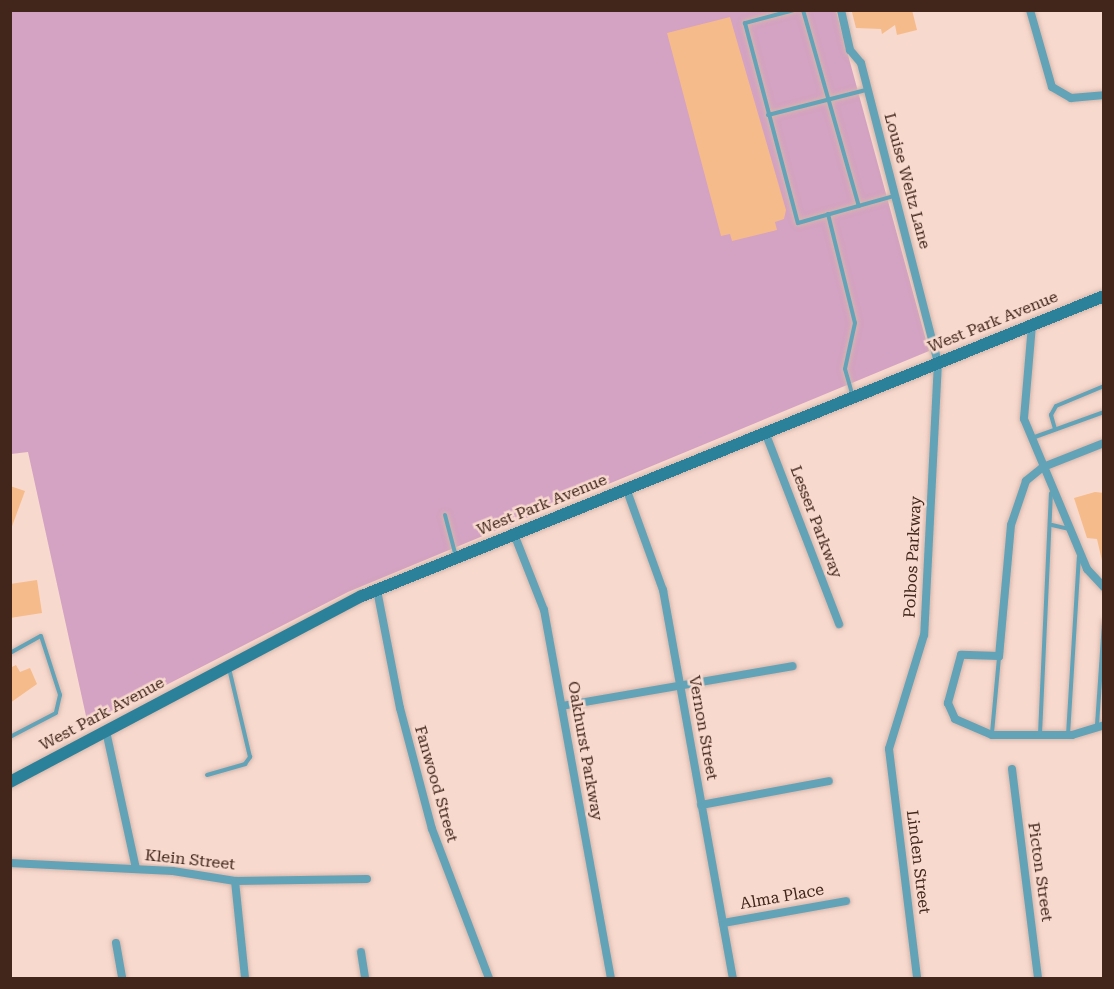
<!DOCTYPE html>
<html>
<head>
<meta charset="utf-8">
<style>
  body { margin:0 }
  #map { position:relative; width:1114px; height:989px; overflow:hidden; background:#f8d9ce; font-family:"Roboto Serif",serif }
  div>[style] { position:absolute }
  .green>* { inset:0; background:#d4a2c2 }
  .building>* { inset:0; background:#f6bb8a }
  .roads { filter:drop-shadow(0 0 2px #d4b5aa) drop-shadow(0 0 2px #d4b5aa) }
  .lane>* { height:4px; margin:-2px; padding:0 2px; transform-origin:2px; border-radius:2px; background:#63a3b8 }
  .street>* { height:8px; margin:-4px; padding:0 4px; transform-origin:4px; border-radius:4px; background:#63a3b8 }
  .secondary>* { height:12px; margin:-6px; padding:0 6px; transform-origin:6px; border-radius:6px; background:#2c819a }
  span { translate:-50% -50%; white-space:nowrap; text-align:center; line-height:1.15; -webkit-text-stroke:5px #f8d9ce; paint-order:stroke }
  .street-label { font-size:16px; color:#42261b }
  .frame { position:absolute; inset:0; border:12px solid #42261b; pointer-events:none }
</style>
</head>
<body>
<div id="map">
  <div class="green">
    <div style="clip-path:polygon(11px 11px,836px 11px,929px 351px,348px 592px,88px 725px,28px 452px,11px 454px)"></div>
  </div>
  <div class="building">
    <div style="clip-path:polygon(912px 10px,917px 30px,897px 35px,895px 25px,882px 34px,881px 29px,856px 28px,852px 12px)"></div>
    <div style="clip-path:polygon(730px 17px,786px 210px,784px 219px,775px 222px,777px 230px,732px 241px,730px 234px,721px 236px,667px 33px)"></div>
    <div style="clip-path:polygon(10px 486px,25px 491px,11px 529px,10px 529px)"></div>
    <div style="clip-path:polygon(1095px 492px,1104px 493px,1103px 565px,1097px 539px,1087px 538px,1074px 498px)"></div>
    <div style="clip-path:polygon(37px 580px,42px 613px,10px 618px,10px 584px)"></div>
    <div style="clip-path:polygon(16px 665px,20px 672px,30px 668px,37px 684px,10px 703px,10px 668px)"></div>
  </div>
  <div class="roads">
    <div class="lane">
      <div style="left:794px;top:10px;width:51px;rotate:165.1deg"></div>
      <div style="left:745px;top:23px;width:207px;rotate:75.2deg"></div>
      <div style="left:798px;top:223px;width:100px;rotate:-15.7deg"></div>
      <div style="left:803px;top:10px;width:204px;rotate:74.1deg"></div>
      <div style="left:768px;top:115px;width:101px;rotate:-14.3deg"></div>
      <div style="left:828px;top:214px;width:112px;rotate:76.1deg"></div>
      <div style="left:855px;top:323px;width:47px;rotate:102.3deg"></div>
      <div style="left:845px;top:369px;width:26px;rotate:74deg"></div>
      <div style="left:1055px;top:429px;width:15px;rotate:-106deg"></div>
      <div style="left:1051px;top:415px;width:10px;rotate:-61deg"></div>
      <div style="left:1056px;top:406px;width:52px;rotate:-22.6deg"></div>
      <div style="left:1032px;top:438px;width:77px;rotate:-19.9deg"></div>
      <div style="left:445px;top:515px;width:43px;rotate:75.3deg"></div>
      <div style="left:1052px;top:525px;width:17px;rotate:13deg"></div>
      <div style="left:10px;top:653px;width:35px;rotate:-29deg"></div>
      <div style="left:41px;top:636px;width:62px;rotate:72.1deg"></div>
      <div style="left:60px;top:695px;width:18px;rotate:103deg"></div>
      <div style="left:56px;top:713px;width:52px;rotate:152.4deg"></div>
      <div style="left:1097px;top:725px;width:104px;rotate:-86.1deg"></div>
      <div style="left:992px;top:733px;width:76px;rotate:-84.7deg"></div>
      <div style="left:1040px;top:734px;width:241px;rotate:-87.4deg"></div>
      <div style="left:1068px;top:735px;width:178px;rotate:-86.5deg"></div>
      <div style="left:207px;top:775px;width:40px;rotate:-16deg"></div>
      <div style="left:245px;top:764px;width:9px;rotate:-54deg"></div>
      <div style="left:250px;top:757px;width:91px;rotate:-103.3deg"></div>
    </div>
    <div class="street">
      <div style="left:841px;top:10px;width:41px;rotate:77.3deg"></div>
      <div style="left:850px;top:50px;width:17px;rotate:50deg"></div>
      <div style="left:861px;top:63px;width:309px;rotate:75.6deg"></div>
      <div style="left:938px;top:362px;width:273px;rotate:92.9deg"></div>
      <div style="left:924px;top:635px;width:119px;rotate:107.1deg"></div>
      <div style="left:889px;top:749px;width:231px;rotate:83deg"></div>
      <div style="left:1030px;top:10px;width:80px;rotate:74.1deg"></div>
      <div style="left:1052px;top:87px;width:22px;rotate:30deg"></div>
      <div style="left:1071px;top:98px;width:33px;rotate:-5deg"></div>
      <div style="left:1032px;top:325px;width:94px;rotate:94.9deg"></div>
      <div style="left:1024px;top:419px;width:163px;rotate:67.2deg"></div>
      <div style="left:1087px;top:569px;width:25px;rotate:47deg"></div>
      <div style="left:765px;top:432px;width:206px;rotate:68.9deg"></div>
      <div style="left:1104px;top:443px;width:66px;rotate:158.5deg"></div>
      <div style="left:1043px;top:467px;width:22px;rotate:141deg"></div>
      <div style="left:1026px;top:481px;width:46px;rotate:108.8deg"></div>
      <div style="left:1011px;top:525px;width:132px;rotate:95.2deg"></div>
      <div style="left:999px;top:656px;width:38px;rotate:-178deg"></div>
      <div style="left:961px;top:655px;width:50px;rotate:105.2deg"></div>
      <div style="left:948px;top:703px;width:17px;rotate:66deg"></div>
      <div style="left:955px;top:719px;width:40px;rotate:23.4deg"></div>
      <div style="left:992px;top:735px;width:80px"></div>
      <div style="left:1072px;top:735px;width:34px;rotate:-17deg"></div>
      <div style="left:626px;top:488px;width:109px;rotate:70.1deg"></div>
      <div style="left:663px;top:590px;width:394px;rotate:79.8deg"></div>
      <div style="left:514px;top:534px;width:82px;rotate:68.5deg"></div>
      <div style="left:544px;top:610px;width:374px;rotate:79.7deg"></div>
      <div style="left:377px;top:590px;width:120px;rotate:79deg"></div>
      <div style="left:400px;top:708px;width:125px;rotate:75.2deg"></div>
      <div style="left:432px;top:829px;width:160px;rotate:69.1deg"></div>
      <div style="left:562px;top:706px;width:234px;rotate:-9.8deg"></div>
      <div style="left:106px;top:731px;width:141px;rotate:77.7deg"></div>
      <div style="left:1012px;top:769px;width:211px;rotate:82.9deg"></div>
      <div style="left:701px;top:805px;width:130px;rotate:-10.6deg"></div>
      <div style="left:10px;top:863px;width:163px;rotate:2.8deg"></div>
      <div style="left:173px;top:871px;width:63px;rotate:9.2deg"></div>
      <div style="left:235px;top:881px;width:132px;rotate:-0.9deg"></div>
      <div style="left:235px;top:881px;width:98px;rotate:84.1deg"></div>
      <div style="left:723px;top:923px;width:125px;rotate:-10.1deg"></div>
      <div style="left:116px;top:943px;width:36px;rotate:80deg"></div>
      <div style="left:361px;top:952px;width:26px;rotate:81deg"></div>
    </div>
    <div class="secondary">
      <div style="left:10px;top:782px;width:398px;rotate:-27.9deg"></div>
      <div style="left:362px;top:596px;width:800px;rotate:-22.01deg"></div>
    </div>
  </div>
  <div class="street-label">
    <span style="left:907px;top:181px;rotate:75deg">Louise Weltz Lane</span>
    <span style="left:993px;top:322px;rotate:-22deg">West Park Avenue</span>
    <span style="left:542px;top:505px;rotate:-22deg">West Park Avenue</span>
    <span style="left:816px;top:522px;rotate:69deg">Lesser Parkway</span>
    <span style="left:913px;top:557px;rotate:-87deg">Polbos Parkway</span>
    <span style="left:102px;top:714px;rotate:-28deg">West Park Avenue</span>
    <span style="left:703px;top:728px;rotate:80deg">Vernon Street</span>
    <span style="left:585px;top:751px;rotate:80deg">Oakhurst Parkway</span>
    <span style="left:436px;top:784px;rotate:74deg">Fanwood Street</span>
    <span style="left:190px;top:860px;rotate:6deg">Klein Street</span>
    <span style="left:918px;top:862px;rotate:83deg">Linden Street</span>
    <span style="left:1040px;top:872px;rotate:82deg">Picton Street</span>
    <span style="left:782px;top:897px;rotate:-10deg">Alma Place</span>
  </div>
  <div class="frame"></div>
</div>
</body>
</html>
